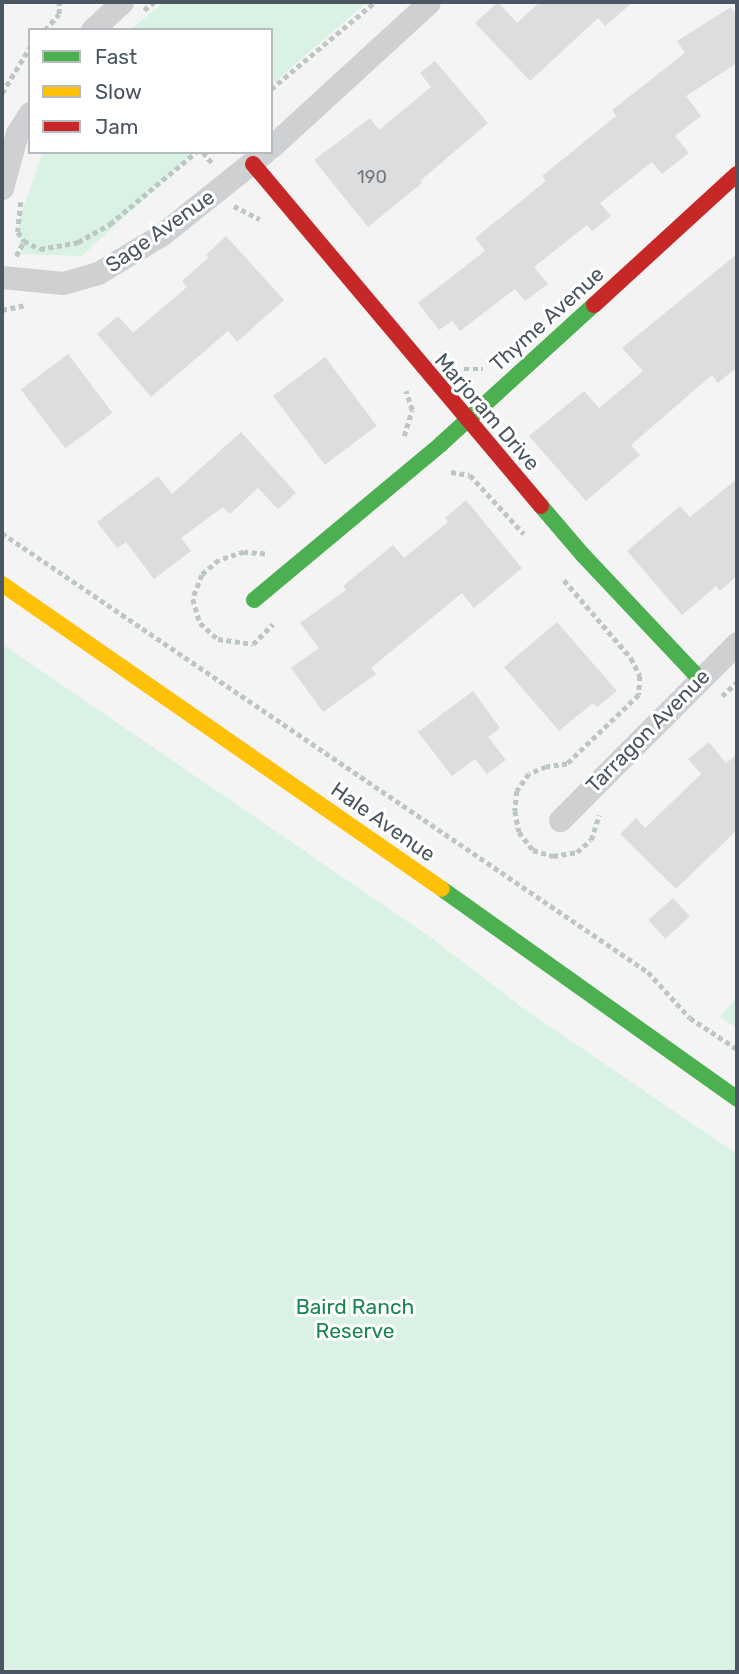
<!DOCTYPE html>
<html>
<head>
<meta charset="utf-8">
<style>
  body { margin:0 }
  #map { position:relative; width:739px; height:1674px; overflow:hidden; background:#f4f4f4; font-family:Rubik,sans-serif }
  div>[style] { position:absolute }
  .green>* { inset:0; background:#d9f2e3 }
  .building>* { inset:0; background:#ddddde; transform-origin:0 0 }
  .path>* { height:4.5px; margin-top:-2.25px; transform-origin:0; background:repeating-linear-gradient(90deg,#bcc7c4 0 5px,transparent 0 8.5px) }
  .street>* { height:23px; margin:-11.5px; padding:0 11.5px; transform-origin:11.5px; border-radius:11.5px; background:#ced0d2 }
  .fast>* { height:16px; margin:-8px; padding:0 8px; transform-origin:8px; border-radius:8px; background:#4caf50 }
  .slow>* { height:16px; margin:-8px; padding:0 8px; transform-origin:8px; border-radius:8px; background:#ffc107 }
  .jam>* { height:16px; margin:-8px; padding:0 8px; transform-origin:8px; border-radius:8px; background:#c62828 }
  span { translate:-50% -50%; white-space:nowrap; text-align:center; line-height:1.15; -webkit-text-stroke:6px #fff; paint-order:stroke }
  .number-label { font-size:18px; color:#707881 }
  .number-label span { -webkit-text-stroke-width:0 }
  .street-label { font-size:21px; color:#4a5661 }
  .park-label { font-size:21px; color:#17864f }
  .frame { position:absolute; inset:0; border:4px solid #4a5661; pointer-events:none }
  .legend { position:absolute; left:28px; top:28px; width:245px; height:126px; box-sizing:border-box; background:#fff; border:2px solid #b7bbc0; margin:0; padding:9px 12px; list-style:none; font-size:21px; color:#4a5661 }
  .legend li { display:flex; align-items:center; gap:14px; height:35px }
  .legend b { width:35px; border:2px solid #b7bbc0 }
</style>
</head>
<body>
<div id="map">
  <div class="green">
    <div style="clip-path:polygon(164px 2px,367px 2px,271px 85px,271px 30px,130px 30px)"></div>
    <div style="clip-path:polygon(43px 152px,195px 152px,82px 256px,21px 254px,18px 223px)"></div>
    <div style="clip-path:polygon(2px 644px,433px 939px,524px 1009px,737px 1154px,737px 1672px,2px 1672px)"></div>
    <div style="clip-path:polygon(737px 997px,737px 1028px,720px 1017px)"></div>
  </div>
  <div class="building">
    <div style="clip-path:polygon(498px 2px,517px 23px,540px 2px,633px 2px,605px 26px,598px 18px,530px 81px,475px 23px)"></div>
    <div style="clip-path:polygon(731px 7px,737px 17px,737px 63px,686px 96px,701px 116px,675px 136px,689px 153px,662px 174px,652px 162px,600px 203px,611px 216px,592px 231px,587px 225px,534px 267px,548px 284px,525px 301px,515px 289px,460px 331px,452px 321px,439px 330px,418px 303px,485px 251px,475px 238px,546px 181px,542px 176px,616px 116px,612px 110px,685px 53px,677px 41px)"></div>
    <div style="clip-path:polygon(435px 61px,488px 123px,420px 181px,422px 183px,368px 227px,314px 160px,370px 118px,379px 130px,431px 87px,420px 73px)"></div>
    <div style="clip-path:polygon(226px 236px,284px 300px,237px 342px,228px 331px,151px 397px,97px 334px,118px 316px,133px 333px,187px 287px,182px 281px,208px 258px,206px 255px)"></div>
    <div style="clip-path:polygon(737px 254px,737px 367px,718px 383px,712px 375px,631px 445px,640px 455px,586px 501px,529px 436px,584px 391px,599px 408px,643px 371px,622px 348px)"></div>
    <div style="left:68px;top:354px;width:74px;height:59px;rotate:53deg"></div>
    <div style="left:325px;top:357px;width:86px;height:65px;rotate:53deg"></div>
    <div style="clip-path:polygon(241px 432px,296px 493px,278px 509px,258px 488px,230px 514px,223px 507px,181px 538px,191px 551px,154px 579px,126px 542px,117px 548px,97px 522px,158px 476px,172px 494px)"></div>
    <div style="clip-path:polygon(737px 479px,737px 576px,720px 591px,716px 586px,682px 615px,627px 551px,680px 506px,690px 517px)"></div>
    <div style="clip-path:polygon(466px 500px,522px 568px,474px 608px,462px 593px,371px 668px,376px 674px,323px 712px,291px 668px,319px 648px,300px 623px,346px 590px,343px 586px,393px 545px,404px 558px,448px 522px,445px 518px)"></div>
    <div style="clip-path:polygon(557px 622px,617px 691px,597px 707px,593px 703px,559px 731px,504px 667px)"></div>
    <div style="clip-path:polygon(473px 691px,500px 728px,488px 737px,506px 760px,487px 774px,475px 759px,452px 776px,418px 732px)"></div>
    <div style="clip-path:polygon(709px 742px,726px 763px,737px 754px,737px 830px,676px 889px,620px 834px,636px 818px,645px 828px,701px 774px,688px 759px)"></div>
    <div style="left:673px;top:898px;width:25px;height:33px;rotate:48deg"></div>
  </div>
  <div class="path">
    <div style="left:144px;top:10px;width:13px;rotate:-39deg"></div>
    <div style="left:45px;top:30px;width:21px;rotate:-49deg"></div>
    <div style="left:59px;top:14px;width:12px;rotate:-90deg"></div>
    <div style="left:271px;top:89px;width:136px;rotate:-39.9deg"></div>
    <div style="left:2px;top:93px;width:54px;rotate:-58.7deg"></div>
    <div style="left:203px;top:152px;width:17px;rotate:50deg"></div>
    <div style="left:21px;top:202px;width:30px;rotate:96deg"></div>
    <div style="left:18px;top:232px;width:11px;rotate:56deg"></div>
    <div style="left:24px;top:241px;width:18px;rotate:27deg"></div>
    <div style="left:40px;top:249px;width:39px;rotate:-10deg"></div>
    <div style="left:78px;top:242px;width:37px;rotate:-29deg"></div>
    <div style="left:110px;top:224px;width:112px;rotate:-39.9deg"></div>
    <div style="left:234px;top:206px;width:29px;rotate:27deg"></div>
    <div style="left:16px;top:256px;width:17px;rotate:-62deg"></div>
    <div style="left:2px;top:310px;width:24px;rotate:-12deg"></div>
    <div style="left:464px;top:369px;width:19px"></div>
    <div style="left:404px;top:436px;width:27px;rotate:-73deg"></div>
    <div style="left:412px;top:410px;width:20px;rotate:-108deg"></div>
    <div style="left:451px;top:472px;width:19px;rotate:9deg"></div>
    <div style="left:470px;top:475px;width:80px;rotate:47.5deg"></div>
    <div style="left:2px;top:533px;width:781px;rotate:34.2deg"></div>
    <div style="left:648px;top:972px;width:62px;rotate:47.6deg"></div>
    <div style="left:690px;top:1018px;width:56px;rotate:33.4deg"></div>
    <div style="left:265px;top:554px;width:21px;rotate:-175deg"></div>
    <div style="left:244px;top:552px;width:26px;rotate:162deg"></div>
    <div style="left:219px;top:560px;width:23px;rotate:139deg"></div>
    <div style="left:202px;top:575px;width:26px;rotate:111deg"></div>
    <div style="left:193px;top:599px;width:25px;rotate:74deg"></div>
    <div style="left:200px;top:623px;width:24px;rotate:42deg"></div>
    <div style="left:218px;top:639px;width:35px;rotate:8deg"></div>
    <div style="left:253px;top:644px;width:28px;rotate:-45deg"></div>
    <div style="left:564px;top:580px;width:103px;rotate:49.3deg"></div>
    <div style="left:631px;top:658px;width:20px;rotate:63deg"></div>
    <div style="left:640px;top:676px;width:19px;rotate:93deg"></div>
    <div style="left:639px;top:695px;width:100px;rotate:136.2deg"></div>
    <div style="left:567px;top:764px;width:21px;rotate:172deg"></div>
    <div style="left:546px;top:767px;width:18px;rotate:158deg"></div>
    <div style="left:529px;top:774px;width:21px;rotate:125deg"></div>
    <div style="left:517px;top:791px;width:20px;rotate:96deg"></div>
    <div style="left:515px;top:811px;width:21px;rotate:79deg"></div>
    <div style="left:519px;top:832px;width:23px;rotate:52deg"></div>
    <div style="left:533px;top:850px;width:21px;rotate:17deg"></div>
    <div style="left:553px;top:856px;width:24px;rotate:-9deg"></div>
    <div style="left:577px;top:852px;width:18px;rotate:-41deg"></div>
    <div style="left:591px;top:840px;width:26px;rotate:-72deg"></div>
    <div style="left:722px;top:696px;width:21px;rotate:-43deg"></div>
  </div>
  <div class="street">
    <div style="left:92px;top:30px;width:41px;rotate:-43deg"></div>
    <div style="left:271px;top:147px;width:214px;rotate:-42.5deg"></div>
    <div style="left:2px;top:188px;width:57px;rotate:-74.7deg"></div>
    <div style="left:17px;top:133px;width:24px;rotate:-57deg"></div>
    <div style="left:2px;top:277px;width:61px;rotate:5.6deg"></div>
    <div style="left:63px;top:283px;width:36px;rotate:-16deg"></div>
    <div style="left:98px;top:273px;width:74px;rotate:-31.1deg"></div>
    <div style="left:161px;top:235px;width:133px;rotate:-38.6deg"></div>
    <div style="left:560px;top:820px;width:250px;rotate:-45deg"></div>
  </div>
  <div class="fast">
    <div style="left:541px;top:506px;width:63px;rotate:49.5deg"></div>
    <div style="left:582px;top:554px;width:170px;rotate:46.7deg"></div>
    <div style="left:254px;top:600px;width:244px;rotate:-39.8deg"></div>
    <div style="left:441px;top:444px;width:207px;rotate:-42.3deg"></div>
    <div style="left:442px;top:889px;width:362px;rotate:35.4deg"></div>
  </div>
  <div class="slow">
    <div style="left:2px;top:584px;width:535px;rotate:34.73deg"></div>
  </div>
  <div class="jam">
    <div style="left:253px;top:164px;width:447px;rotate:49.9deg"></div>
    <div style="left:594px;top:305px;width:194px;rotate:-42.5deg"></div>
  </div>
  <div class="number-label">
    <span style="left:372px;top:177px">190</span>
  </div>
  <div class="street-label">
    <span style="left:160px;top:231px;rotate:-35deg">Sage Avenue</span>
    <span style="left:547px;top:319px;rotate:-42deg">Thyme Avenue</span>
    <span style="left:487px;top:412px;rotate:49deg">Marjoram Drive</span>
    <span style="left:648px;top:731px;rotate:-45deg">Tarragon Avenue</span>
    <span style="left:383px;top:822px;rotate:35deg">Hale Avenue</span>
  </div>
  <div class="park-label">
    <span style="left:355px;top:1319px">Baird Ranch<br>Reserve</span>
  </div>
  <div class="frame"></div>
  <ul class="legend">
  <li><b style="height:9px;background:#4caf50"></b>Fast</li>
  <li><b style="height:9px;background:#ffc107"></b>Slow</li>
  <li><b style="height:9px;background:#c62828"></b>Jam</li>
  </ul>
</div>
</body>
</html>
